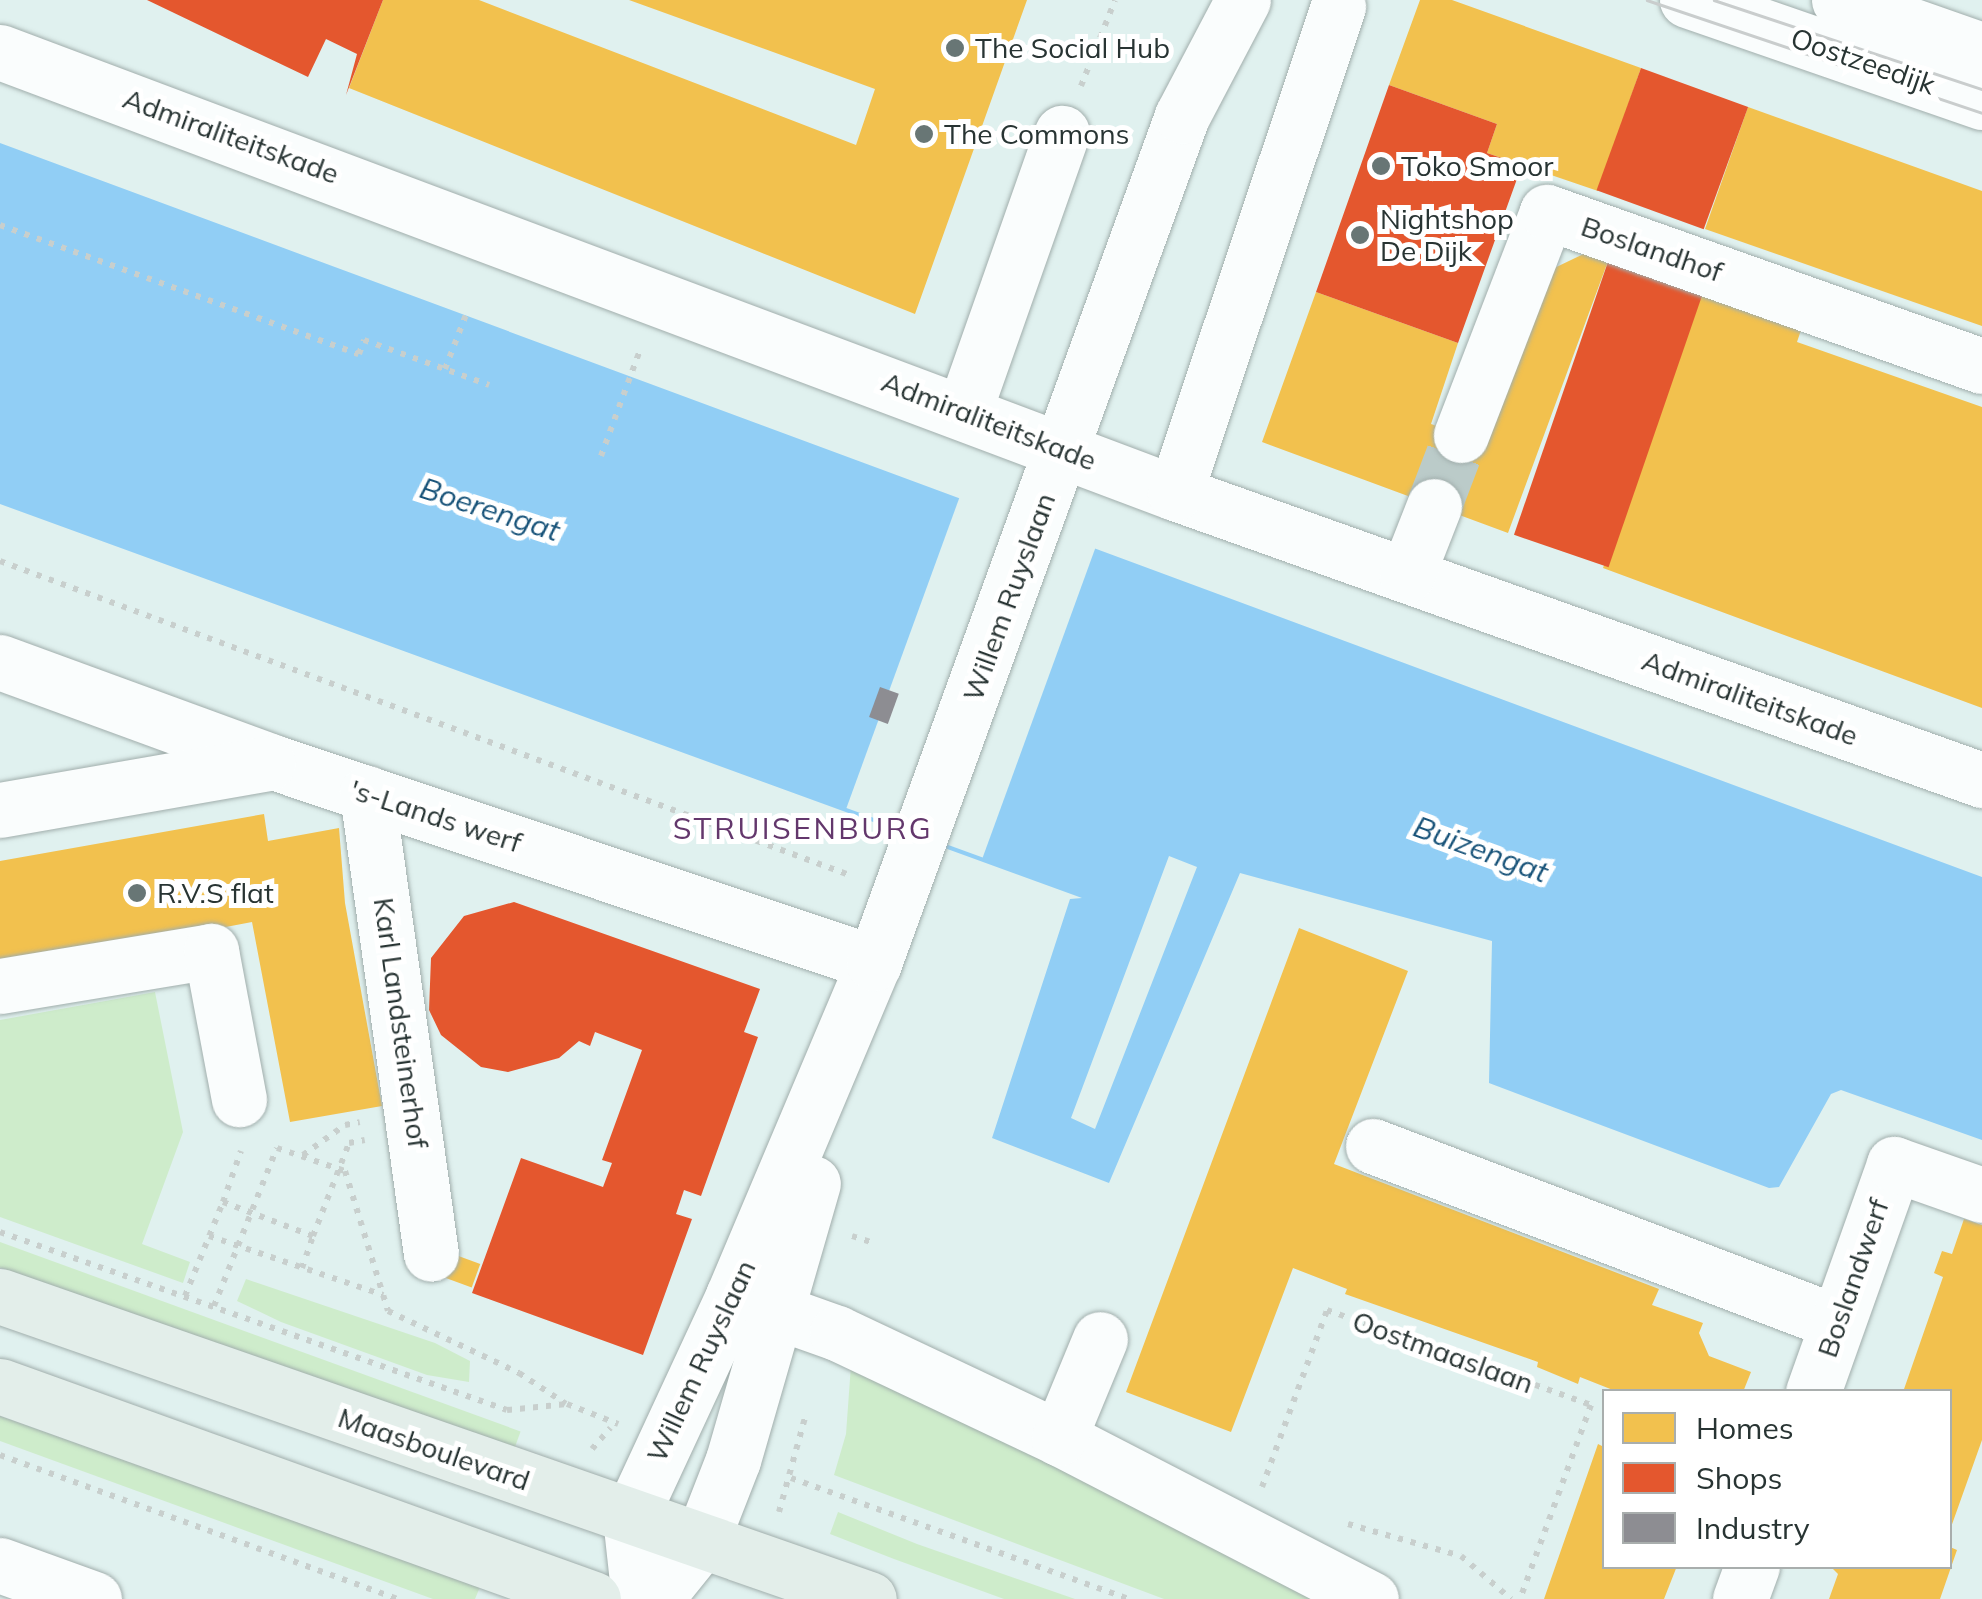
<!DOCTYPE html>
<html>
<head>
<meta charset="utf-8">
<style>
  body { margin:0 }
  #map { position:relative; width:1982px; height:1599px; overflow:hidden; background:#e0f1ef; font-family:Mulish,sans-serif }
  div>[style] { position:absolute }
  .green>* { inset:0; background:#ceeccb; transform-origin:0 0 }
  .water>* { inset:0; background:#91cef5 }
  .pier>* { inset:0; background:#e0f1ef; transform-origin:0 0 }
  .homes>* { inset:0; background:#f2c14e; transform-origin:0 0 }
  .shops>* { inset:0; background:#e4572e; transform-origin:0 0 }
  .industry>* { inset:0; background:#8d8d92; transform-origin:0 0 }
  .minor-tunnel>* { height:55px; margin-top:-27.5px; transform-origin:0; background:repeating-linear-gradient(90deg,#bbcbc9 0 55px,transparent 0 83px) }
  .path>* { height:6px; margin-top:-3px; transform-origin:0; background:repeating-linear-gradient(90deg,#c8cfcd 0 5px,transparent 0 13px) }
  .roads { filter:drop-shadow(0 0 2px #a1aeac) drop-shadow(0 0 2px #a1aeac) }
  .minor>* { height:55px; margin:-27.5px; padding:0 27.5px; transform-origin:27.5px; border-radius:27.5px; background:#fafdfd }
  .major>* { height:55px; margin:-27.5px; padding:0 27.5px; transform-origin:27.5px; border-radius:27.5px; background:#e3eeea }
  .tram>* { height:2.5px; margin:-1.25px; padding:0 1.25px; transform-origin:1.25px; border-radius:1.25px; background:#c9cdcd }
  .dots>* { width:28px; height:28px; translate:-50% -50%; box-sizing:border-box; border:5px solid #fff; border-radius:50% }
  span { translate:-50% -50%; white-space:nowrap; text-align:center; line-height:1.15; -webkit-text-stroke:10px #fff; paint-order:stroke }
  .poi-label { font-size:28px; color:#283433 }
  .left { translate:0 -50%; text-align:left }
  .street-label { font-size:28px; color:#283433 }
  .water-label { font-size:30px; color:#185379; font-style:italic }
  .neighbourhood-label { font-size:30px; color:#63376c; letter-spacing:2.5px }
  .legend { position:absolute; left:1602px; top:1389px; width:350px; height:180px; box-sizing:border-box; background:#fff; border:2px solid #a9aead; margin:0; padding:12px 18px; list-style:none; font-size:30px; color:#283433 }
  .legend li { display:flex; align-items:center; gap:20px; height:50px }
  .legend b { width:50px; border:2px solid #a9aead }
</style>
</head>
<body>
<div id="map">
  <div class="green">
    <div style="clip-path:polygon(155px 992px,183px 1132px,142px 1244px,190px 1262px,183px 1283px,0 1217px,0 1020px)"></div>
    <div style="left:0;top:1242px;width:554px;height:24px;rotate:20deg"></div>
    <div style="clip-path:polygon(246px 1279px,435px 1343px,470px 1361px,469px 1382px,427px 1375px,281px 1322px,237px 1301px)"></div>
    <div style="clip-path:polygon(851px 1365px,1329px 1599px,1164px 1599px,834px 1475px,846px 1434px)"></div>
    <div style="clip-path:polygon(0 1416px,480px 1587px,475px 1599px,433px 1599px,0 1441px)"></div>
    <div style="clip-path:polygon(838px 1512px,917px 1544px,1075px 1599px,1004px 1599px,894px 1559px,830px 1534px)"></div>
  </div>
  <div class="water">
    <div style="clip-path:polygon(evenodd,0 143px,1982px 877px,1982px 1140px,1841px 1090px,1831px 1094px,1779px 1187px,1769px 1188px,1489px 1083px,1492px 941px,1240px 873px,1109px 1183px,992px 1138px,1070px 899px,1082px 898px,0 504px,0 143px,1169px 856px,1197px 867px,1095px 1129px,1071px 1118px,1169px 856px)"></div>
  </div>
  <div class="pier">
    <div style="left:960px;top:496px;width:145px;height:332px;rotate:20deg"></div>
  </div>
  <div class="homes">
    <div style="clip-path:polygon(383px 0,479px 0,856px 145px,875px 89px,629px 0,1027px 0,915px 314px,349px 88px)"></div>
    <div style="clip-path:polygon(1420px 0,1452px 0,1641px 68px,1598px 191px,1487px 153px,1497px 124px,1389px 85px)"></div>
    <div style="clip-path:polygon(1748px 107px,1982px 191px,1982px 326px,1705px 229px)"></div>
    <div style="clip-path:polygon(1596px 248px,1611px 253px,1508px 533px,1262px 442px,1316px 292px,1458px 343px,1431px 424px,1483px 443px,1546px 272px)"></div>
    <div style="clip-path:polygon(1705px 286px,1804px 321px,1797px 342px,1982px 407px,1982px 708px,1603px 568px)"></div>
    <div style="clip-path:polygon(264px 814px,268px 841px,339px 828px,345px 903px,382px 1106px,290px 1122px,252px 922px,0 970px,0 861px)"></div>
    <div style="clip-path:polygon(1299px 928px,1408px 971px,1334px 1164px,1659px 1289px,1652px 1305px,1703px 1323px,1699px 1333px,1709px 1356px,1751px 1372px,1743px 1392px,1618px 1392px,1580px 1377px,1578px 1384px,1537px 1367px,1538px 1362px,1345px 1294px,1347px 1289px,1293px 1268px,1231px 1432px,1126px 1392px)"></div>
    <div style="clip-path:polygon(1964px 1219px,1982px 1225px,1982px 1440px,1950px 1530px,1950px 1392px,1903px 1392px,1943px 1277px,1934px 1273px,1942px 1251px,1952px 1254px)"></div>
    <div style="left:453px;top:1254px;width:29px;height:25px;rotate:20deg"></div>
    <div style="clip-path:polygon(1598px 1444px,1604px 1447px,1604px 1566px,1677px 1566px,1664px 1599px,1544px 1599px)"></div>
    <div style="clip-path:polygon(1950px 1547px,1957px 1550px,1940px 1599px,1829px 1599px,1838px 1574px,1830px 1566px,1950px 1566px)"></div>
  </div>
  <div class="shops">
    <div style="clip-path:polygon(147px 0,383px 0,346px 95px,357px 54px,326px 39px,308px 77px)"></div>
    <div style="left:1641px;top:68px;width:114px;height:130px;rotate:20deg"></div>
    <div style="clip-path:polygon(1389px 85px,1497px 124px,1487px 153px,1522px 165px,1458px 343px,1316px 292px)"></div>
    <div style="left:1611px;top:253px;width:100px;height:298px;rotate:19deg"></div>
    <div style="clip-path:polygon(514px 902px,760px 989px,744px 1032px,758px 1037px,701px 1196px,684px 1190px,676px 1214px,692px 1219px,643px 1355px,472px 1293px,521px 1158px,603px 1187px,612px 1163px,602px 1160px,642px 1050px,595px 1032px,590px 1046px,579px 1041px,559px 1058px,508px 1072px,481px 1067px,441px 1035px,429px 1010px,431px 958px,464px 916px)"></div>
  </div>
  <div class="industry">
    <div style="left:880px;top:687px;width:20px;height:32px;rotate:20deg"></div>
  </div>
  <div class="minor-tunnel">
    <div style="left:1434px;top:506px;width:76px;rotate:-69.2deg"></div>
  </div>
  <div class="path">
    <div style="left:1081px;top:86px;width:92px;rotate:-68.4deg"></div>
    <div style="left:0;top:225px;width:381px;rotate:19.8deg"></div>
    <div style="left:359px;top:354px;width:15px;rotate:-70deg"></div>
    <div style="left:364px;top:340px;width:133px;rotate:19.8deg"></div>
    <div style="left:445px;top:369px;width:61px;rotate:-68.9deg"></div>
    <div style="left:601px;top:456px;width:113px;rotate:-69.8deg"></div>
    <div style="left:0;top:561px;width:908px;rotate:20.29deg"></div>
    <div style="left:303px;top:1155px;width:52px;rotate:-35.5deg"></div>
    <div style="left:345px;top:1125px;width:15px;rotate:-11deg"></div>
    <div style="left:223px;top:1202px;width:54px;rotate:-70.6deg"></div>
    <div style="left:0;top:1232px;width:537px;rotate:19.35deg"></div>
    <div style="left:507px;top:1410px;width:60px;rotate:-5.7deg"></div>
    <div style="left:567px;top:1404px;width:55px;rotate:21.4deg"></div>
    <div style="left:209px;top:1236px;width:184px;rotate:18.7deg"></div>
    <div style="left:852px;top:1236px;width:20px;rotate:18deg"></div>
    <div style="left:302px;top:1268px;width:34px;rotate:-71deg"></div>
    <div style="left:185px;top:1296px;width:101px;rotate:-68deg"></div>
    <div style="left:223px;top:1202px;width:96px;rotate:20.7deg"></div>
    <div style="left:313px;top:1236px;width:100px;rotate:-68.8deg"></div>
    <div style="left:349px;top:1143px;width:16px;rotate:-11deg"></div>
    <div style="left:214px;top:1306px;width:170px;rotate:-68.3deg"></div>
    <div style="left:277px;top:1148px;width:72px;rotate:18.7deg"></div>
    <div style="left:345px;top:1171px;width:146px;rotate:72.9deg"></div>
    <div style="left:388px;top:1311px;width:145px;rotate:25.3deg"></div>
    <div style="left:519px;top:1373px;width:56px;rotate:33.4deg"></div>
    <div style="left:592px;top:1449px;width:28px;rotate:-49deg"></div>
    <div style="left:0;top:1455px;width:423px;rotate:19.9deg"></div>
    <div style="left:791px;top:1478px;width:359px;rotate:19.7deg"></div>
    <div style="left:1262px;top:1487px;width:189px;rotate:-69.8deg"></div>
    <div style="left:1327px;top:1310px;width:281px;rotate:19.8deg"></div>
    <div style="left:1591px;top:1405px;width:207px;rotate:110.1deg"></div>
    <div style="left:779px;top:1512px;width:102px;rotate:-74.6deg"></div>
    <div style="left:1348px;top:1524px;width:117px;rotate:15.8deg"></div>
    <div style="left:1461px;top:1556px;width:66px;rotate:40.7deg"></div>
  </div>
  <div class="roads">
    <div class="minor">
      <div style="left:1687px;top:0;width:312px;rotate:19.1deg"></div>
      <div style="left:1839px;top:0;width:151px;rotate:19.3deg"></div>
      <div style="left:0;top:52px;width:1255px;rotate:20.57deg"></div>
      <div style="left:1175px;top:493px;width:857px;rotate:19.58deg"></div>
      <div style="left:964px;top:411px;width:295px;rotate:-70.6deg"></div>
      <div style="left:1461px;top:435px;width:239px;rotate:-68.9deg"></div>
      <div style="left:1547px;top:212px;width:461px;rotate:19.5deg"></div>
      <div style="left:1175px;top:493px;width:513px;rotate:-71.46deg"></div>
      <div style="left:1407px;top:575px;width:74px;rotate:-68.6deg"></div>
      <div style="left:0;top:662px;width:291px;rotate:20.1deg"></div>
      <div style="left:273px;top:762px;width:634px;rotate:18.49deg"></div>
      <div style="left:367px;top:793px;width:465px;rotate:82.1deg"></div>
      <div style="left:0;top:810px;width:272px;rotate:-9.9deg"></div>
      <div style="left:0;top:986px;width:214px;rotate:-9.4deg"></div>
      <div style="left:211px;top:951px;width:151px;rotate:79.3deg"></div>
      <div style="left:1373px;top:1146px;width:496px;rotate:20.8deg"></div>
      <div style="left:733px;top:1296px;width:110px;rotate:19.6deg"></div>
      <div style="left:837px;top:1333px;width:246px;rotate:25.3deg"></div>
      <div style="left:1059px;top:1438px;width:351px;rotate:27.3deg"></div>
      <div style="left:1813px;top:1392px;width:242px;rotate:-70.4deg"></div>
      <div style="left:1894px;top:1164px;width:93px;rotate:19.4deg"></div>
      <div style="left:1059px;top:1438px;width:107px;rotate:-67.5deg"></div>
      <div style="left:0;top:1565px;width:100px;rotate:19.9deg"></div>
      <div style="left:639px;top:1599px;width:81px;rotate:-96.3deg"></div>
      <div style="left:630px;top:1518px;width:245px;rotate:-65.1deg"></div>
      <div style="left:733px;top:1296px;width:362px;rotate:-67.1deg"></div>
      <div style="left:874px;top:963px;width:901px;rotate:-70.02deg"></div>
      <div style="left:1182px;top:116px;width:131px;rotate:-62.3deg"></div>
      <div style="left:655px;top:1599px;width:73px;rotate:-51.1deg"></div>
      <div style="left:701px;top:1542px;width:88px;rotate:-68.7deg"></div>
      <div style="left:733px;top:1460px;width:288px;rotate:-73.9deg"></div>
      <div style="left:1740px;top:1599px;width:35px;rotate:-70deg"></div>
    </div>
    <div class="major">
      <div style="left:0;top:1296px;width:920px;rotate:19.22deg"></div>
      <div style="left:0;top:1386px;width:630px;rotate:19.76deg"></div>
    </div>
  </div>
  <div class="tram">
    <div style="left:1647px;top:0;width:354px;rotate:18.6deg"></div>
    <div style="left:1714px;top:0;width:282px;rotate:18.4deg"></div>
  </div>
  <div class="dots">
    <div style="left:955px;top:48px;background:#687675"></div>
    <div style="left:924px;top:134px;background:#687675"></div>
    <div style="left:1381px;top:166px;background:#687675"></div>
    <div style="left:1360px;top:235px;background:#687675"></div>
    <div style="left:137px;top:893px;background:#687675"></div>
  </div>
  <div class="poi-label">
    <span class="left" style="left:975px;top:48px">The Social Hub</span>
    <span class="left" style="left:944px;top:134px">The Commons</span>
    <span class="left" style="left:1401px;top:166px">Toko Smoor</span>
    <span class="left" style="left:1380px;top:235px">Nightshop<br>De Dijk</span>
    <span class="left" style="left:157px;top:893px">R.V.S flat</span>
  </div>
  <div class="street-label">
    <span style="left:1863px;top:61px;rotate:19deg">Oostzeedijk</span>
    <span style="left:231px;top:136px;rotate:20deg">Admiraliteitskade</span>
    <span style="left:1652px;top:249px;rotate:19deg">Boslandhof</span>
    <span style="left:989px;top:421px;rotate:21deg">Admiraliteitskade</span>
    <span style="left:1009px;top:597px;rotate:-70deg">Willem Ruyslaan</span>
    <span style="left:1750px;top:698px;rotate:20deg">Admiraliteitskade</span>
    <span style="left:436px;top:816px;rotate:18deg">'s-Lands werf</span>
    <span style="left:401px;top:1023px;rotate:82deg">Karl Landsteinerhof</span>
    <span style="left:1853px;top:1278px;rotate:-71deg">Boslandwerf</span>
    <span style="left:1443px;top:1352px;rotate:20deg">Oostmaaslaan</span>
    <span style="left:701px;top:1361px;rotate:-65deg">Willem Ruyslaan</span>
    <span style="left:434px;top:1449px;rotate:19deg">Maasboulevard</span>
  </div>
  <div class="water-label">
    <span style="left:490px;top:509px;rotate:18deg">Boerengat</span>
    <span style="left:1481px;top:849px;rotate:20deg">Buizengat</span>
  </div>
  <div class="neighbourhood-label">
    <span style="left:803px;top:828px">STRUISENBURG</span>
  </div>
  <ul class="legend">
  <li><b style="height:28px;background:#f2c14e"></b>Homes</li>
  <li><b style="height:28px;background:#e4572e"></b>Shops</li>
  <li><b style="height:28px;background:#8d8d92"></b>Industry</li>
  </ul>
</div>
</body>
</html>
